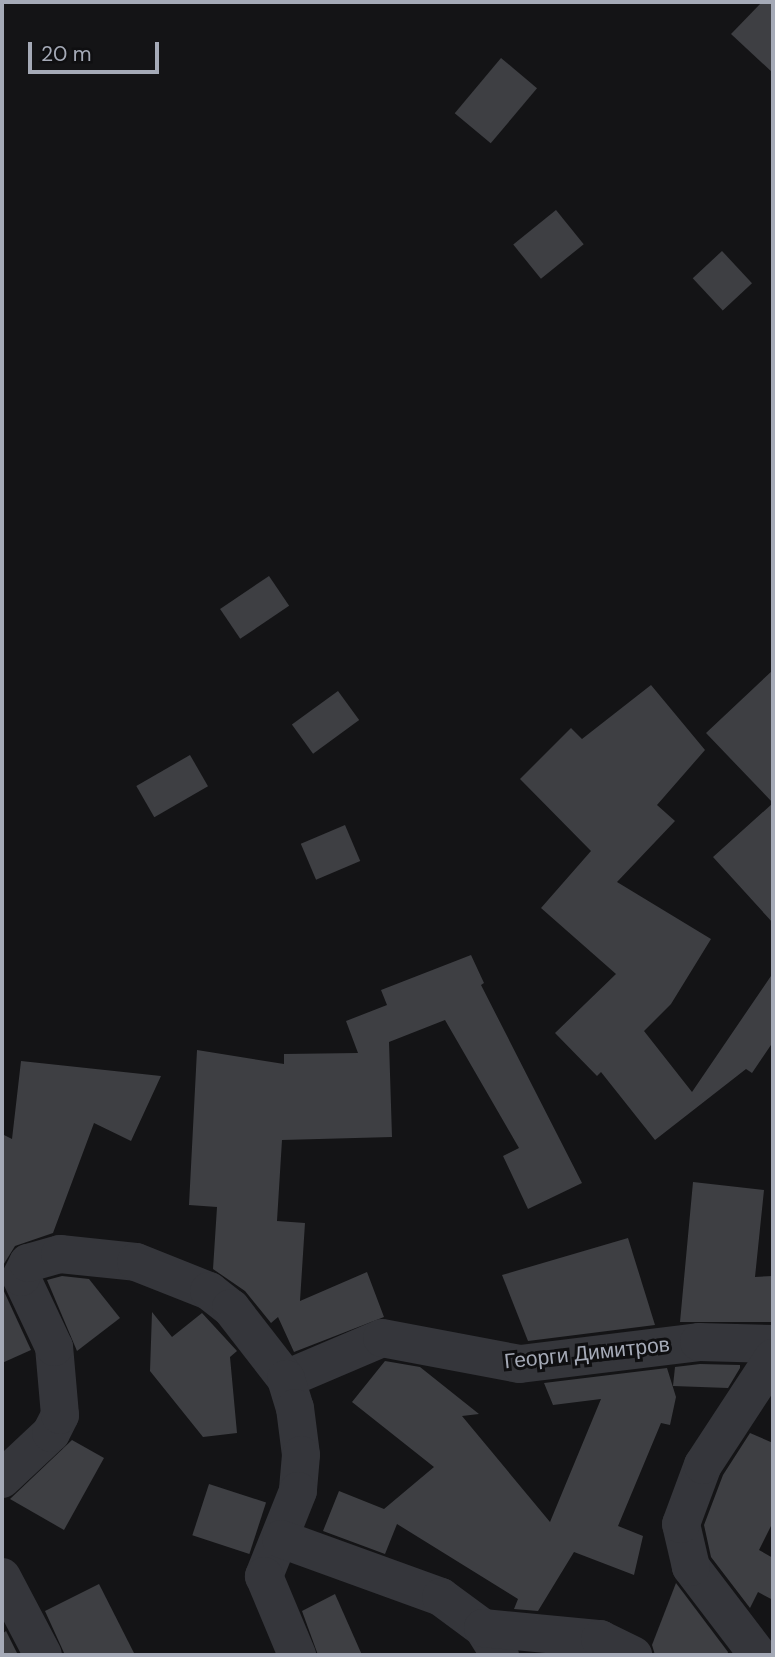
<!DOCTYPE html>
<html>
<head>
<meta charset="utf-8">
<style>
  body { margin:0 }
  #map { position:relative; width:775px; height:1657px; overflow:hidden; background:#141416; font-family:"DM Sans",sans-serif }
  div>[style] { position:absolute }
  .building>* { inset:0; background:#3e3f43; transform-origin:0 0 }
  .minor>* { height:38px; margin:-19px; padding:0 19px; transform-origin:19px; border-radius:19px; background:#35363b }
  span { translate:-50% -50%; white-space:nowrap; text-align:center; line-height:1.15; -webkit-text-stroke:6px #0f0f11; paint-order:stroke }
  .street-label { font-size:21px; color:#a5aab7 }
  .frame { position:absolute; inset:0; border:4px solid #a5aab7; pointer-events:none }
  .scale { position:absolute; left:28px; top:42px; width:131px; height:32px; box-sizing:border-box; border:4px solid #a5aab7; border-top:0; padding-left:9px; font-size:21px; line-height:24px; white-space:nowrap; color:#a5aab7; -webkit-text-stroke:5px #0f0f11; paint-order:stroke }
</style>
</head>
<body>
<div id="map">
  <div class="building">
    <div style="clip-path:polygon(762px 2px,773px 2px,773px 73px,731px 34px)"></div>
    <div style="left:501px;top:58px;width:47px;height:72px;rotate:40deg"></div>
    <div style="left:556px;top:210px;width:44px;height:55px;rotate:51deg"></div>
    <div style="left:722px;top:251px;width:44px;height:40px;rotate:47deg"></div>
    <div style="left:269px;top:576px;width:36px;height:59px;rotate:56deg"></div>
    <div style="clip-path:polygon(773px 670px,773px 923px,713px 857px,773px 803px,706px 733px)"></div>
    <div style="clip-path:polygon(651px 685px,705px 750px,657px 805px,675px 821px,617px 882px,711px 939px,671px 1004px,644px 1031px,692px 1092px,773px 973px,773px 1042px,752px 1073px,746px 1069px,655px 1140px,601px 1072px,597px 1076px,555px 1033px,616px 974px,541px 908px,591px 851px,520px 779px,571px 728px,582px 739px)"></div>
    <div style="left:338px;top:691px;width:36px;height:57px;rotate:54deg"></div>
    <div style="left:190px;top:755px;width:36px;height:62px;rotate:60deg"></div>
    <div style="left:345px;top:825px;width:39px;height:48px;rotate:67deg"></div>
    <div style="clip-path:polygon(471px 955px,484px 983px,481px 985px,582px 1183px,528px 1209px,503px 1156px,519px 1148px,445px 1020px,389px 1042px,392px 1137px,282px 1140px,277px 1221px,305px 1223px,300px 1301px,367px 1272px,384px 1317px,294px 1352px,278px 1317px,271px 1323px,245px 1291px,213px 1269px,217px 1207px,189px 1205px,197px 1050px,284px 1064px,284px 1054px,358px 1053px,346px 1021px,387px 1005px,381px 990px)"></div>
    <div style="clip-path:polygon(21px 1061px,161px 1076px,131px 1141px,94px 1123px,53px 1233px,15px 1246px,2px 1267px,2px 1134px,12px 1139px)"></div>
    <div style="clip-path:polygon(693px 1182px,764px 1190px,755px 1277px,773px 1276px,773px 1322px,680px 1322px)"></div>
    <div style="clip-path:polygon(628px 1238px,655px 1325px,528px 1341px,502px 1275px)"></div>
    <div style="clip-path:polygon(62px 1276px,89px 1279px,120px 1318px,77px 1351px,47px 1280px)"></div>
    <div style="clip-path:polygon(2px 1287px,31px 1350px,2px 1363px)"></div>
    <div style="clip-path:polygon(152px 1312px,172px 1337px,202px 1313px,237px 1351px,230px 1357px,237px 1433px,203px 1437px,150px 1371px)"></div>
    <div style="clip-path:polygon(385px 1361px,420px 1367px,479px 1414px,462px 1416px,550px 1522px,601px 1399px,553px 1405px,544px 1383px,667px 1368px,676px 1397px,670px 1425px,661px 1423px,618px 1526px,643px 1536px,634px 1575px,574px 1552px,538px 1611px,514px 1609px,518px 1599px,397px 1524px,385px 1554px,323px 1531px,339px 1491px,384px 1509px,434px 1467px,352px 1402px)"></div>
    <div style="clip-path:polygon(700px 1364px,740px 1365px,740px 1368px,728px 1388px,673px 1386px,675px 1367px)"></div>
    <div style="clip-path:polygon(750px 1433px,773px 1443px,773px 1522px,759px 1550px,773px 1558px,773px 1600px,758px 1592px,750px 1608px,711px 1557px,704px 1525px,723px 1475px)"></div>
    <div style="clip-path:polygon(72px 1440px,104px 1458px,64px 1530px,10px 1499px)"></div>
    <div style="left:209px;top:1484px;width:60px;height:54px;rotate:18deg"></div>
    <div style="clip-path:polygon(676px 1583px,728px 1652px,727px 1655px,655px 1655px,652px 1645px)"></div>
    <div style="clip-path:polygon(99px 1584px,135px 1655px,65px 1655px,45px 1611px)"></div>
    <div style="clip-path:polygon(335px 1594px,362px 1655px,318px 1655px,302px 1611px)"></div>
    <div style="clip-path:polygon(6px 1631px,18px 1655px,2px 1655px,2px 1634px)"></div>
  </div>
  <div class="minor">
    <div style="left:286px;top:1379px;width:104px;rotate:-23.1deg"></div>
    <div style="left:382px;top:1338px;width:140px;rotate:10.7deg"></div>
    <div style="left:520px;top:1364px;width:180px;rotate:-7deg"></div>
    <div style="left:699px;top:1342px;width:74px;rotate:1.5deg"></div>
    <div style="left:2px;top:1479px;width:67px;rotate:-43.2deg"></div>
    <div style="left:51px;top:1433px;width:20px;rotate:-63deg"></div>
    <div style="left:60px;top:1415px;width:68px;rotate:-95deg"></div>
    <div style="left:54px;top:1347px;width:77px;rotate:-115.2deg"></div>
    <div style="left:21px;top:1277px;width:16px;rotate:-63deg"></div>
    <div style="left:28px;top:1263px;width:33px;rotate:-16deg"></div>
    <div style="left:60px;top:1254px;width:76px;rotate:6deg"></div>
    <div style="left:136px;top:1262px;width:79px;rotate:21.7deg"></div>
    <div style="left:209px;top:1291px;width:28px;rotate:38deg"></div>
    <div style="left:231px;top:1308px;width:90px;rotate:52.2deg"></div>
    <div style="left:286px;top:1379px;width:30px;rotate:73deg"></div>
    <div style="left:295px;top:1408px;width:47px;rotate:82.7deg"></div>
    <div style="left:301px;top:1455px;width:36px;rotate:95deg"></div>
    <div style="left:298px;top:1491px;width:92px;rotate:111.8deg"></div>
    <div style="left:264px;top:1576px;width:86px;rotate:67.3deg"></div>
    <div style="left:281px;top:1539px;width:170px;rotate:19.9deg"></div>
    <div style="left:441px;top:1597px;width:52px;rotate:36.4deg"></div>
    <div style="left:483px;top:1628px;width:32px;rotate:58deg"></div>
    <div style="left:2px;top:1577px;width:88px;rotate:62.3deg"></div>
    <div style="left:483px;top:1628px;width:118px;rotate:5.4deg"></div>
    <div style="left:600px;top:1639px;width:37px;rotate:26deg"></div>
    <div style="left:758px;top:1655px;width:111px;rotate:-127.3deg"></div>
    <div style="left:691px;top:1567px;width:44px;rotate:-103.1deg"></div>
    <div style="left:681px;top:1524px;width:63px;rotate:-69.6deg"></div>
    <div style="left:703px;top:1465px;width:128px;rotate:-56.8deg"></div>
  </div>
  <div class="street-label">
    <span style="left:587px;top:1353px;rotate:-6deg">Георги Димитров</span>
  </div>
  <div class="frame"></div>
  <div class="scale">20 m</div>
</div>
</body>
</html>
